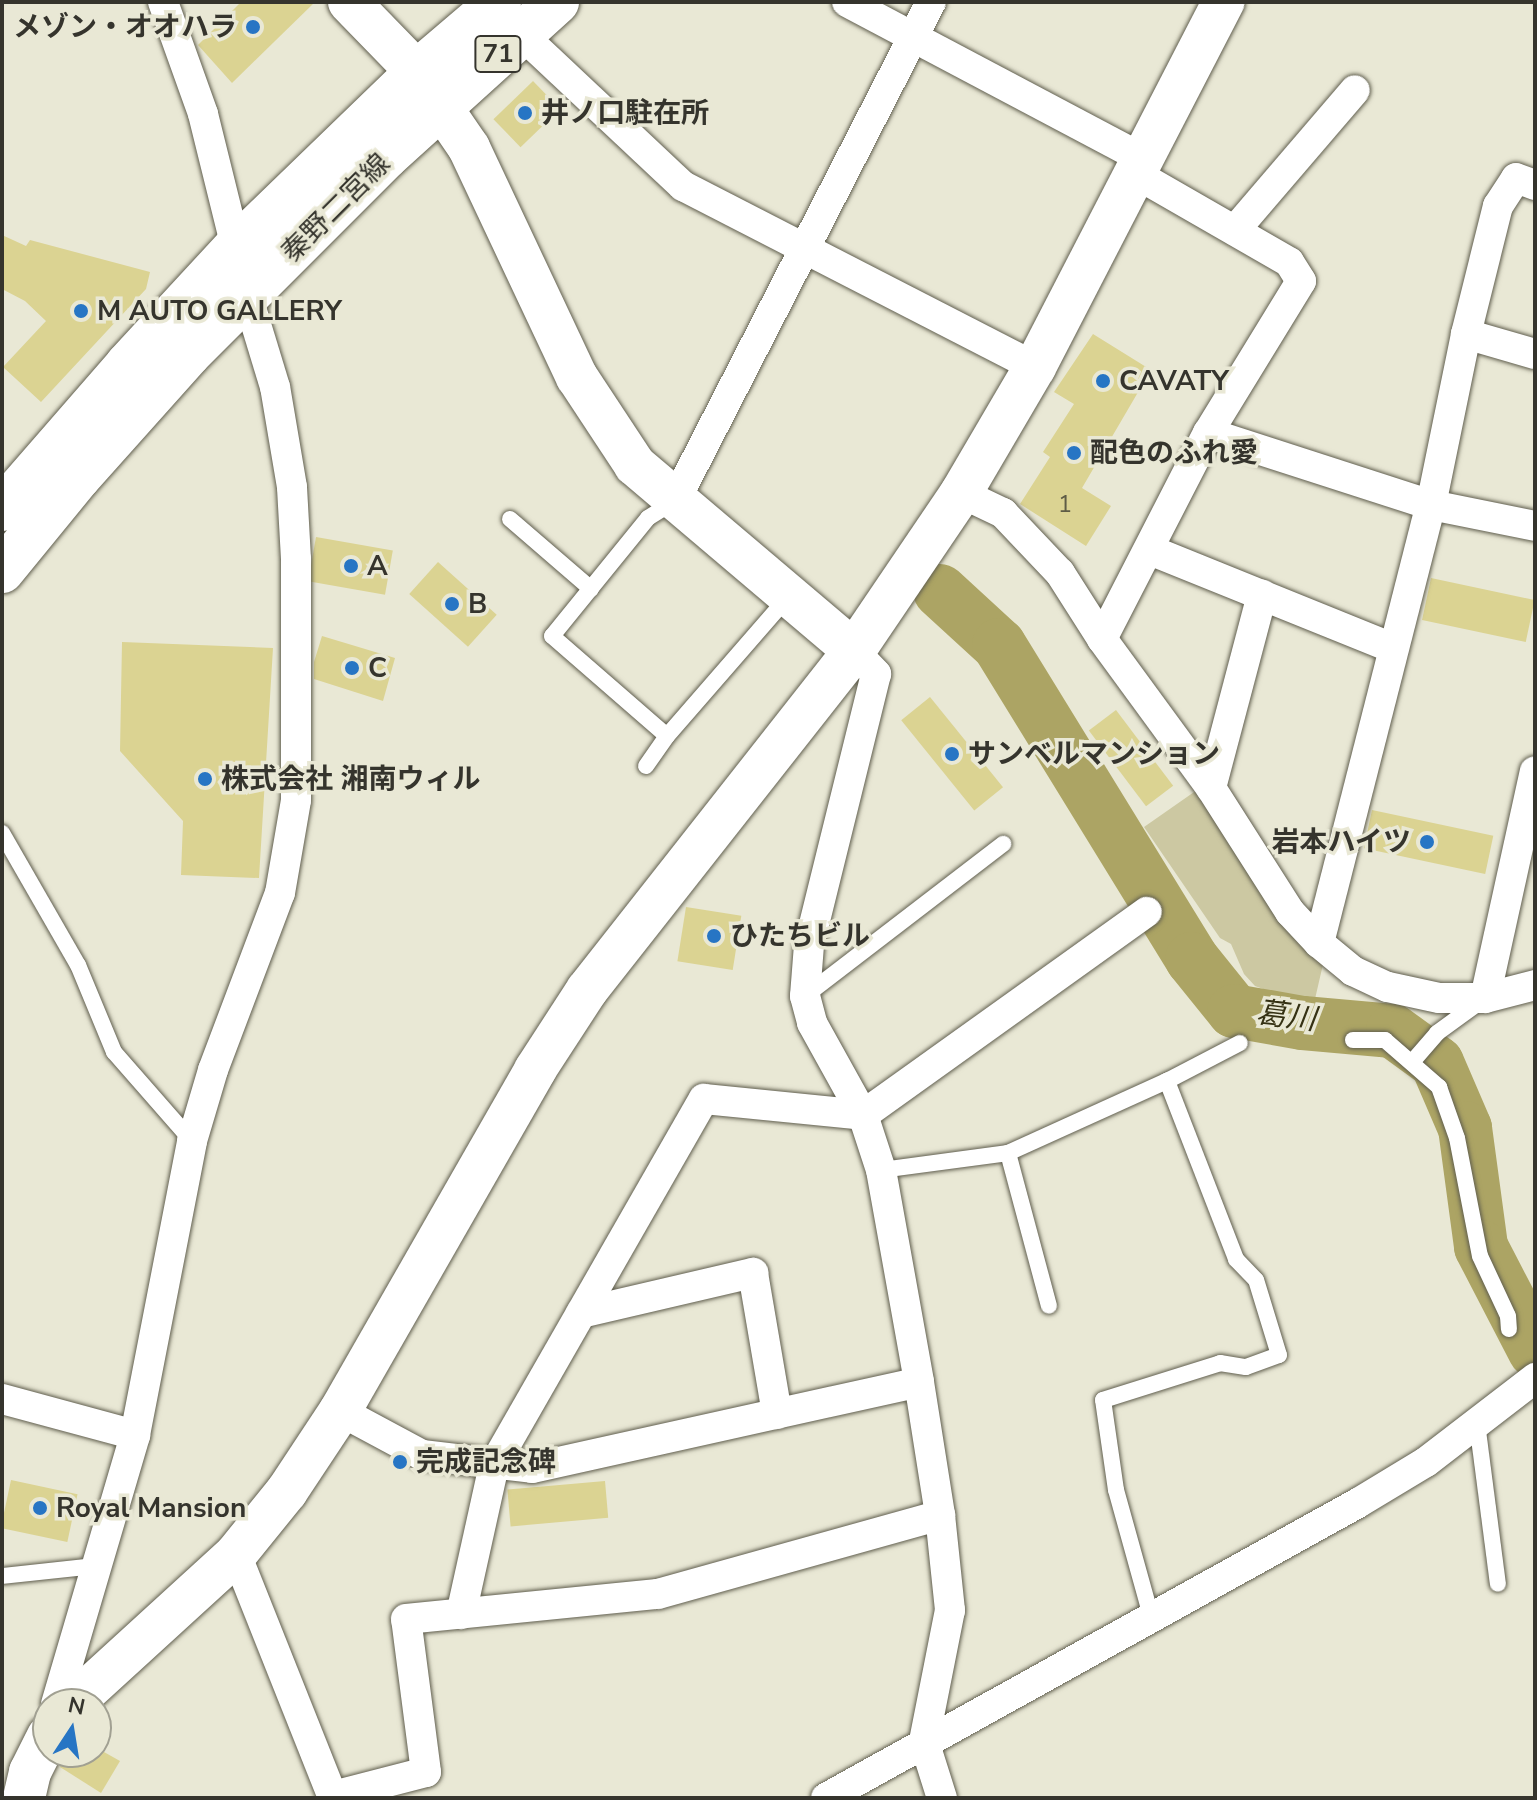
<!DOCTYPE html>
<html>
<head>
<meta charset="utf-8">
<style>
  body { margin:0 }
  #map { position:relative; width:1537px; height:1800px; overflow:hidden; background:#e9e8d5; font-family:"Nunito Sans","Noto Sans JP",sans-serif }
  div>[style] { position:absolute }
  .green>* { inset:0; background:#ccc8a2 }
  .river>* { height:54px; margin:-27px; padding:0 27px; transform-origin:27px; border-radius:27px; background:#aca464 }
  .building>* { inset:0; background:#dbd392; transform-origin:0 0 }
  .roads { filter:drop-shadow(0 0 2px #605e4e) drop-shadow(0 0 2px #605e4e) }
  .lane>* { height:16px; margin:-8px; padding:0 8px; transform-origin:8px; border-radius:8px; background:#fff }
  .street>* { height:30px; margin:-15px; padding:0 15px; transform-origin:15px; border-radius:15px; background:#fff }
  .secondary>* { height:42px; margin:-21px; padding:0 21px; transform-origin:21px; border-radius:21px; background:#fff }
  .primary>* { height:44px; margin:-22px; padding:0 22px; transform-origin:22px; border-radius:22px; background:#fff }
  .dots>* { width:22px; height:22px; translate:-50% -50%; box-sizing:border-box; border:4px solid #e9e8d5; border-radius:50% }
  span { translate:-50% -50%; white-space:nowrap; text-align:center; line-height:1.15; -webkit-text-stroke:7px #e9e8d5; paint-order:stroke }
  .number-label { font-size:24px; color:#5e5c46 }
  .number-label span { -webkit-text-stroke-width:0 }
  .shield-label span { padding:2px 6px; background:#e9e8d5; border:2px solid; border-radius:6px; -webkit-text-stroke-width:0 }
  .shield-label { font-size:26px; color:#35342d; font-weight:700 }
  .poi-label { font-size:28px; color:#35342d; font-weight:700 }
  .right { translate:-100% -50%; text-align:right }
  .left { translate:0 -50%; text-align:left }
  .street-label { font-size:28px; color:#35342d }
  .water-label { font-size:30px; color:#353114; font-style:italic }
  .frame { position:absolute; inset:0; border:4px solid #35342d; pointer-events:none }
  .north { position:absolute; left:32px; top:1688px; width:80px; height:80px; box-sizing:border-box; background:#e9e8d5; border:2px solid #a1a092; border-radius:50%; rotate:12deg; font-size:22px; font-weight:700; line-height:32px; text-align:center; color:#35342d }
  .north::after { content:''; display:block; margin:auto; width:28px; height:36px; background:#2775c4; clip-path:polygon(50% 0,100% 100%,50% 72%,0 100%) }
</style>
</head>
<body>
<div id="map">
  <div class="green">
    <div style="clip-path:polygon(1197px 790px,1324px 960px,1315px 999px,1288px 998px,1255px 986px,1244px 974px,1231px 944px,1220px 938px,1144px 827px)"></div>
  </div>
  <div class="river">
    <div style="left:940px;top:591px;width:80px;rotate:42.5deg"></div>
    <div style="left:999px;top:645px;width:369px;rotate:58.4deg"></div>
    <div style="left:1192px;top:959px;width:67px;rotate:51.1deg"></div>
    <div style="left:1234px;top:1011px;width:70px;rotate:9.9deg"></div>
    <div style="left:1303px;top:1023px;width:90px;rotate:5.1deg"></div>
    <div style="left:1393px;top:1031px;width:54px;rotate:36deg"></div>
    <div style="left:1437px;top:1063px;width:71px;rotate:66.7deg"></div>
    <div style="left:1465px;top:1128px;width:120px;rotate:82.3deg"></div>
    <div style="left:1481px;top:1247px;width:117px;rotate:62.6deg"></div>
  </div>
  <div class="building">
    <div style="clip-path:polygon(241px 2px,315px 2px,232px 83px,198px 45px)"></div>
    <div style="left:533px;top:81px;width:39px;height:55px;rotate:46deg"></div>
    <div style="clip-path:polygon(2px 235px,26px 246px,30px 240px,150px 272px,146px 289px,41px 402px,3px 367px,46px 321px,25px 301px,2px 289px)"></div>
    <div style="clip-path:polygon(1093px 334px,1151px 370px,1082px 488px,1111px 506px,1086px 546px,1020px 504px,1050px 457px,1043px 452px,1074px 404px,1054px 392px)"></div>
    <div style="left:316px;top:537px;width:78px;height:45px;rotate:10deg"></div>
    <div style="left:438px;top:562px;width:79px;height:43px;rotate:42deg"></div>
    <div style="left:1431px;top:578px;width:106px;height:43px;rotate:12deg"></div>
    <div style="clip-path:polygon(322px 636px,395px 658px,383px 701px,314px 679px,314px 662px)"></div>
    <div style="clip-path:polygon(122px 642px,273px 648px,259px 878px,181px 875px,183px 821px,120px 751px)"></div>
    <div style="left:930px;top:697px;width:116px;height:37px;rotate:51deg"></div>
    <div style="left:1116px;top:710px;width:95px;height:34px;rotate:53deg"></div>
    <div style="left:1372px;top:810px;width:124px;height:39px;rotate:12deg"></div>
    <div style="left:686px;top:907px;width:56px;height:55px;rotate:9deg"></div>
    <div style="left:11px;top:1480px;width:68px;height:49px;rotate:12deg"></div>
    <div style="left:605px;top:1481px;width:37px;height:98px;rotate:85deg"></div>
    <div style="clip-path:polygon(69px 1752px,104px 1752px,120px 1761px,101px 1793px,60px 1767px)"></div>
  </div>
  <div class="roads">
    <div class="lane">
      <div style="left:675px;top:501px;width:32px;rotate:148deg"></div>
      <div style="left:648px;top:518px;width:152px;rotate:129.1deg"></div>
      <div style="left:552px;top:636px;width:152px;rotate:41deg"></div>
      <div style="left:667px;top:736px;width:184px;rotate:-49deg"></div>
      <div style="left:510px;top:519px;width:107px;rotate:40.8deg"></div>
      <div style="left:646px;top:766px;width:37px;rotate:-55deg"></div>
      <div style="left:2px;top:833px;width:152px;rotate:60.1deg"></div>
      <div style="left:78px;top:965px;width:94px;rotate:67.5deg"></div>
      <div style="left:114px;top:1052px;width:118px;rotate:48.8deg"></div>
      <div style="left:805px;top:996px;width:250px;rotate:-37.5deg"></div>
      <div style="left:1353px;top:1040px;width:32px"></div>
      <div style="left:1385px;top:1040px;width:72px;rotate:41deg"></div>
      <div style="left:1439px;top:1087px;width:54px;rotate:70.6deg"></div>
      <div style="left:1457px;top:1138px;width:120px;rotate:79deg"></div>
      <div style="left:1480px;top:1256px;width:66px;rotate:65deg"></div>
      <div style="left:1508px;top:1316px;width:13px;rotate:86deg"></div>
      <div style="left:1413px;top:1061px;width:37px;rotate:-49deg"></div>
      <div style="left:1437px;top:1033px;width:54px;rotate:-36deg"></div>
      <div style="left:1008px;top:1153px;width:158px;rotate:75deg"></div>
      <div style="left:881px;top:1170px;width:128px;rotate:-7.6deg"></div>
      <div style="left:1008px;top:1153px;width:175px;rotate:-24.4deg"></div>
      <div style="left:1167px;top:1081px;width:82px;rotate:-27.5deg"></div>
      <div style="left:1477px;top:1423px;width:162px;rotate:82.6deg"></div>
      <div style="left:2px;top:1576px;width:95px;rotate:-6.1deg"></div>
      <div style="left:1151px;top:1616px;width:131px;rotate:-105.5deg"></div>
      <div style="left:1116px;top:1490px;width:91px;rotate:-98.2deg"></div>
      <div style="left:1103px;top:1400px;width:123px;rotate:-17.5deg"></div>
      <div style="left:1220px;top:1363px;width:26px;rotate:9deg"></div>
      <div style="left:1246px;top:1367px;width:35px;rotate:-20deg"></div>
      <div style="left:1279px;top:1355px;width:78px;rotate:-107deg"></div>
      <div style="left:1256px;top:1280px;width:29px;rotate:-134deg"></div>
      <div style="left:1236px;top:1259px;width:191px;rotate:-111.2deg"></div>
    </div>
    <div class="street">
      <div style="left:163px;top:2px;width:119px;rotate:70.3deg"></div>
      <div style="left:203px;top:114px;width:137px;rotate:76.1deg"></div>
      <div style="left:847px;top:2px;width:335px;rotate:27.9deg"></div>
      <div style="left:520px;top:33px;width:224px;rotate:43.2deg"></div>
      <div style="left:683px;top:186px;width:396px;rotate:27.2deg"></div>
      <div style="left:1235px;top:230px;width:184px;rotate:-49.4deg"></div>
      <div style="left:1466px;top:334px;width:72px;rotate:16.2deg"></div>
      <div style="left:1208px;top:433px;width:234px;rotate:17.9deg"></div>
      <div style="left:1431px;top:505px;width:106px;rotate:11.4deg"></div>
      <div style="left:961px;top:493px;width:47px;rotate:25.5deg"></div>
      <div style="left:1003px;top:513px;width:83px;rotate:46.5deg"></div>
      <div style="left:1060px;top:573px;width:78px;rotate:57.5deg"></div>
      <div style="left:1102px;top:639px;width:185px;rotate:53.8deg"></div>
      <div style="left:1211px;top:788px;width:147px;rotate:57.5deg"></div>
      <div style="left:1290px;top:912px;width:42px;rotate:46.9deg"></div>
      <div style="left:1319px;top:943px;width:44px;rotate:39.5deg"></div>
      <div style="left:1353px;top:971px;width:38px;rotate:25deg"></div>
      <div style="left:1388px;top:987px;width:52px;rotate:12.2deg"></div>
      <div style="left:1439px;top:998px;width:46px"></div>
      <div style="left:1485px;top:998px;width:52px;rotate:-14.6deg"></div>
      <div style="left:675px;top:501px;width:561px;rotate:-62.84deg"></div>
      <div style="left:1150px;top:550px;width:262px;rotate:22deg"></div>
      <div style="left:1102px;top:639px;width:232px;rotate:-62.8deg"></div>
      <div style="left:1208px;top:433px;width:178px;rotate:-58.5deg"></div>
      <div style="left:1301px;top:281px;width:22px;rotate:-122deg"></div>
      <div style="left:1289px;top:262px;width:177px;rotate:-150.1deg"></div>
      <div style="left:854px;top:651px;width:32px;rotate:46deg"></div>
      <div style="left:876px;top:674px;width:279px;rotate:103.9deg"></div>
      <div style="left:809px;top:945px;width:51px;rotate:94.5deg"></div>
      <div style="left:805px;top:996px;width:28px;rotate:75deg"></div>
      <div style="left:812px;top:1023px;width:105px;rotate:61deg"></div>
      <div style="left:863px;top:1115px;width:58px;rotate:71.9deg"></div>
      <div style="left:881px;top:1170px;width:215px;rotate:79.8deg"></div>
      <div style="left:919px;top:1382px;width:135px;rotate:81deg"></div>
      <div style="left:940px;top:1515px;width:96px;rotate:84deg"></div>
      <div style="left:950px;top:1610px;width:134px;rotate:101.2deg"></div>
      <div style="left:924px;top:1741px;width:60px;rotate:72.5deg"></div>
      <div style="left:1211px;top:788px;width:200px;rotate:-75.2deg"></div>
      <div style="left:1319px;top:943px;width:452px;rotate:-75.7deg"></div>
      <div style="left:1431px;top:505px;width:175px;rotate:-78.4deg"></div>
      <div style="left:1466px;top:334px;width:132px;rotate:-76deg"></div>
      <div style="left:1498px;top:206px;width:33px;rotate:-57deg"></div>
      <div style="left:1516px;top:178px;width:20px;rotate:20deg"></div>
      <div style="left:1485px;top:998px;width:232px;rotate:-77.6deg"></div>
      <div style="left:581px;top:1313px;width:177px;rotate:-13.1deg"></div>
      <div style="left:753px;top:1273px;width:143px;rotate:80.3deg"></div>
      <div style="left:2px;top:1399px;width:138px;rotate:15.1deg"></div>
      <div style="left:340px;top:1411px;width:93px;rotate:28.2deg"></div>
      <div style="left:422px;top:1455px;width:111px;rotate:6.7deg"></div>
      <div style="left:532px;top:1468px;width:396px;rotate:-12.5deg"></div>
      <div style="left:236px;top:1554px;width:263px;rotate:68.3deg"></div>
      <div style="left:461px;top:1614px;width:153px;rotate:-77.5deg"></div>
      <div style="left:494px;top:1465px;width:422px;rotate:-60.2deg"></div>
      <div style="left:704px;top:1099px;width:160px;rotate:5.7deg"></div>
      <div style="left:863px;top:1115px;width:349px;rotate:-35.6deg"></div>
      <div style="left:56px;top:1704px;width:280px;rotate:-73.6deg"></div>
      <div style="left:135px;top:1435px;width:299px;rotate:-79deg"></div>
      <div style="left:192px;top:1141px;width:74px;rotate:-73.5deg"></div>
      <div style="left:213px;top:1070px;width:189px;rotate:-69.3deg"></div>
      <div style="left:280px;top:893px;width:94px;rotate:-80.2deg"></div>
      <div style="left:296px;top:800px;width:241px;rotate:-90deg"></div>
      <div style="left:296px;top:559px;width:72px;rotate:-93.2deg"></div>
      <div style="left:292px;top:487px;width:101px;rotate:-99.6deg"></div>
      <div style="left:275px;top:387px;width:96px;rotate:-106.9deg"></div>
      <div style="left:333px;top:1796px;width:96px;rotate:-14.5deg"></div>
      <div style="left:426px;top:1772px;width:154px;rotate:-97.4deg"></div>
      <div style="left:406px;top:1619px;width:253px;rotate:-5.7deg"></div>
      <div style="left:658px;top:1594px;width:293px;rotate:-15.6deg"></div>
      <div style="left:826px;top:1798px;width:608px;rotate:-29.01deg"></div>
      <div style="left:1358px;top:1503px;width:79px;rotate:-31.1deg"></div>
      <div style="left:1426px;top:1462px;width:138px;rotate:-37.6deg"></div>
    </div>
    <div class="secondary">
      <div style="left:349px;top:2px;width:98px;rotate:45.8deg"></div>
      <div style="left:417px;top:72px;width:92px;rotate:55.6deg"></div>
      <div style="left:469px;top:148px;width:253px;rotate:64.8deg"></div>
      <div style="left:577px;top:377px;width:105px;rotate:56.6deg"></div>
      <div style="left:635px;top:465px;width:287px;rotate:40.3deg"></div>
      <div style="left:72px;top:1704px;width:222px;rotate:-42.4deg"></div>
      <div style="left:236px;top:1554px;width:81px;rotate:-51deg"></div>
      <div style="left:287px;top:1491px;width:96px;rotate:-56.5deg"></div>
      <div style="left:340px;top:1411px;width:393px;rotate:-60.2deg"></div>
      <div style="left:535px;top:1070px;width:95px;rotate:-57deg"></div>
      <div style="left:587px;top:990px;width:432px;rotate:-51.8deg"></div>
      <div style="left:854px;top:651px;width:191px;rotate:-55.9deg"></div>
      <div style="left:961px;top:493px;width:146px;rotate:-59.6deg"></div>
      <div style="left:1035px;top:367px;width:411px;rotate:-62.7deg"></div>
      <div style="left:24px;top:1798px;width:27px;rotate:-77deg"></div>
      <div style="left:30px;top:1772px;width:40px;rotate:-63.4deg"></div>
    </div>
    <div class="primary">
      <div style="left:2px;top:509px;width:191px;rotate:-49deg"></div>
      <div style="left:127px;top:365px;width:161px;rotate:-47.3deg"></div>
      <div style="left:236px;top:247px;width:252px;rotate:-44deg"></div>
      <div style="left:417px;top:72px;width:108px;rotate:-40.5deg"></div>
      <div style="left:2px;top:571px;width:122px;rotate:-50.7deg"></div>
      <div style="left:79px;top:477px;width:165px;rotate:-48.2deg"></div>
      <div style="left:189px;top:354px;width:279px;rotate:-45deg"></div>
      <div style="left:386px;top:157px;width:231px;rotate:-42.2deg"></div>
    </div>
  </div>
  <div class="dots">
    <div style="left:253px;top:27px;background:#2775c4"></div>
    <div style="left:525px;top:113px;background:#2775c4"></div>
    <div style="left:81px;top:311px;background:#2775c4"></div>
    <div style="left:1103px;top:381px;background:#2775c4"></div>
    <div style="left:1074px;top:453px;background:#2775c4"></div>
    <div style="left:351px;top:566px;background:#2775c4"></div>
    <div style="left:452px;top:604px;background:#2775c4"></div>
    <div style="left:352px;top:668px;background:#2775c4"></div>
    <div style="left:952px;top:754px;background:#2775c4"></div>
    <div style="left:205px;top:779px;background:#2775c4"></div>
    <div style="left:1427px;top:842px;background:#2775c4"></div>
    <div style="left:714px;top:936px;background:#2775c4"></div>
    <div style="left:400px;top:1462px;background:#2775c4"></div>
    <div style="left:40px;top:1508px;background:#2775c4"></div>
  </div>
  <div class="number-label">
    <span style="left:1065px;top:505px">1</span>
  </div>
  <div class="shield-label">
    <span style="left:498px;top:54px">71</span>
  </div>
  <div class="poi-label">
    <span class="right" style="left:237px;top:27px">メゾン・オオハラ</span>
    <span class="left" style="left:541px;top:113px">井ノ口駐在所</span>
    <span class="left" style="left:97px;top:311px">M AUTO GALLERY</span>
    <span class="left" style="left:1119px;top:381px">CAVATY</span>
    <span class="left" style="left:1090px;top:453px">配色のふれ愛</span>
    <span class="left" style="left:367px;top:566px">A</span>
    <span class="left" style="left:468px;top:604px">B</span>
    <span class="left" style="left:368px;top:668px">C</span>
    <span class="left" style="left:968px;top:754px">サンベルマンション</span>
    <span class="left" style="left:221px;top:779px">株式会社 湘南ウィル</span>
    <span class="right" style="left:1411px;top:842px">岩本ハイツ</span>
    <span class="left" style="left:730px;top:936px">ひたちビル</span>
    <span class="left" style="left:416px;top:1462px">完成記念碑</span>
    <span class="left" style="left:56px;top:1508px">Royal Mansion</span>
  </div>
  <div class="street-label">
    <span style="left:336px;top:208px;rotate:-45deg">秦野二宮線</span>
  </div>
  <div class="water-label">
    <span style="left:1286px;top:1017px;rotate:7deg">葛川</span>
  </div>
  <div class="frame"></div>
  <div class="north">N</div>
</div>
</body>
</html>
